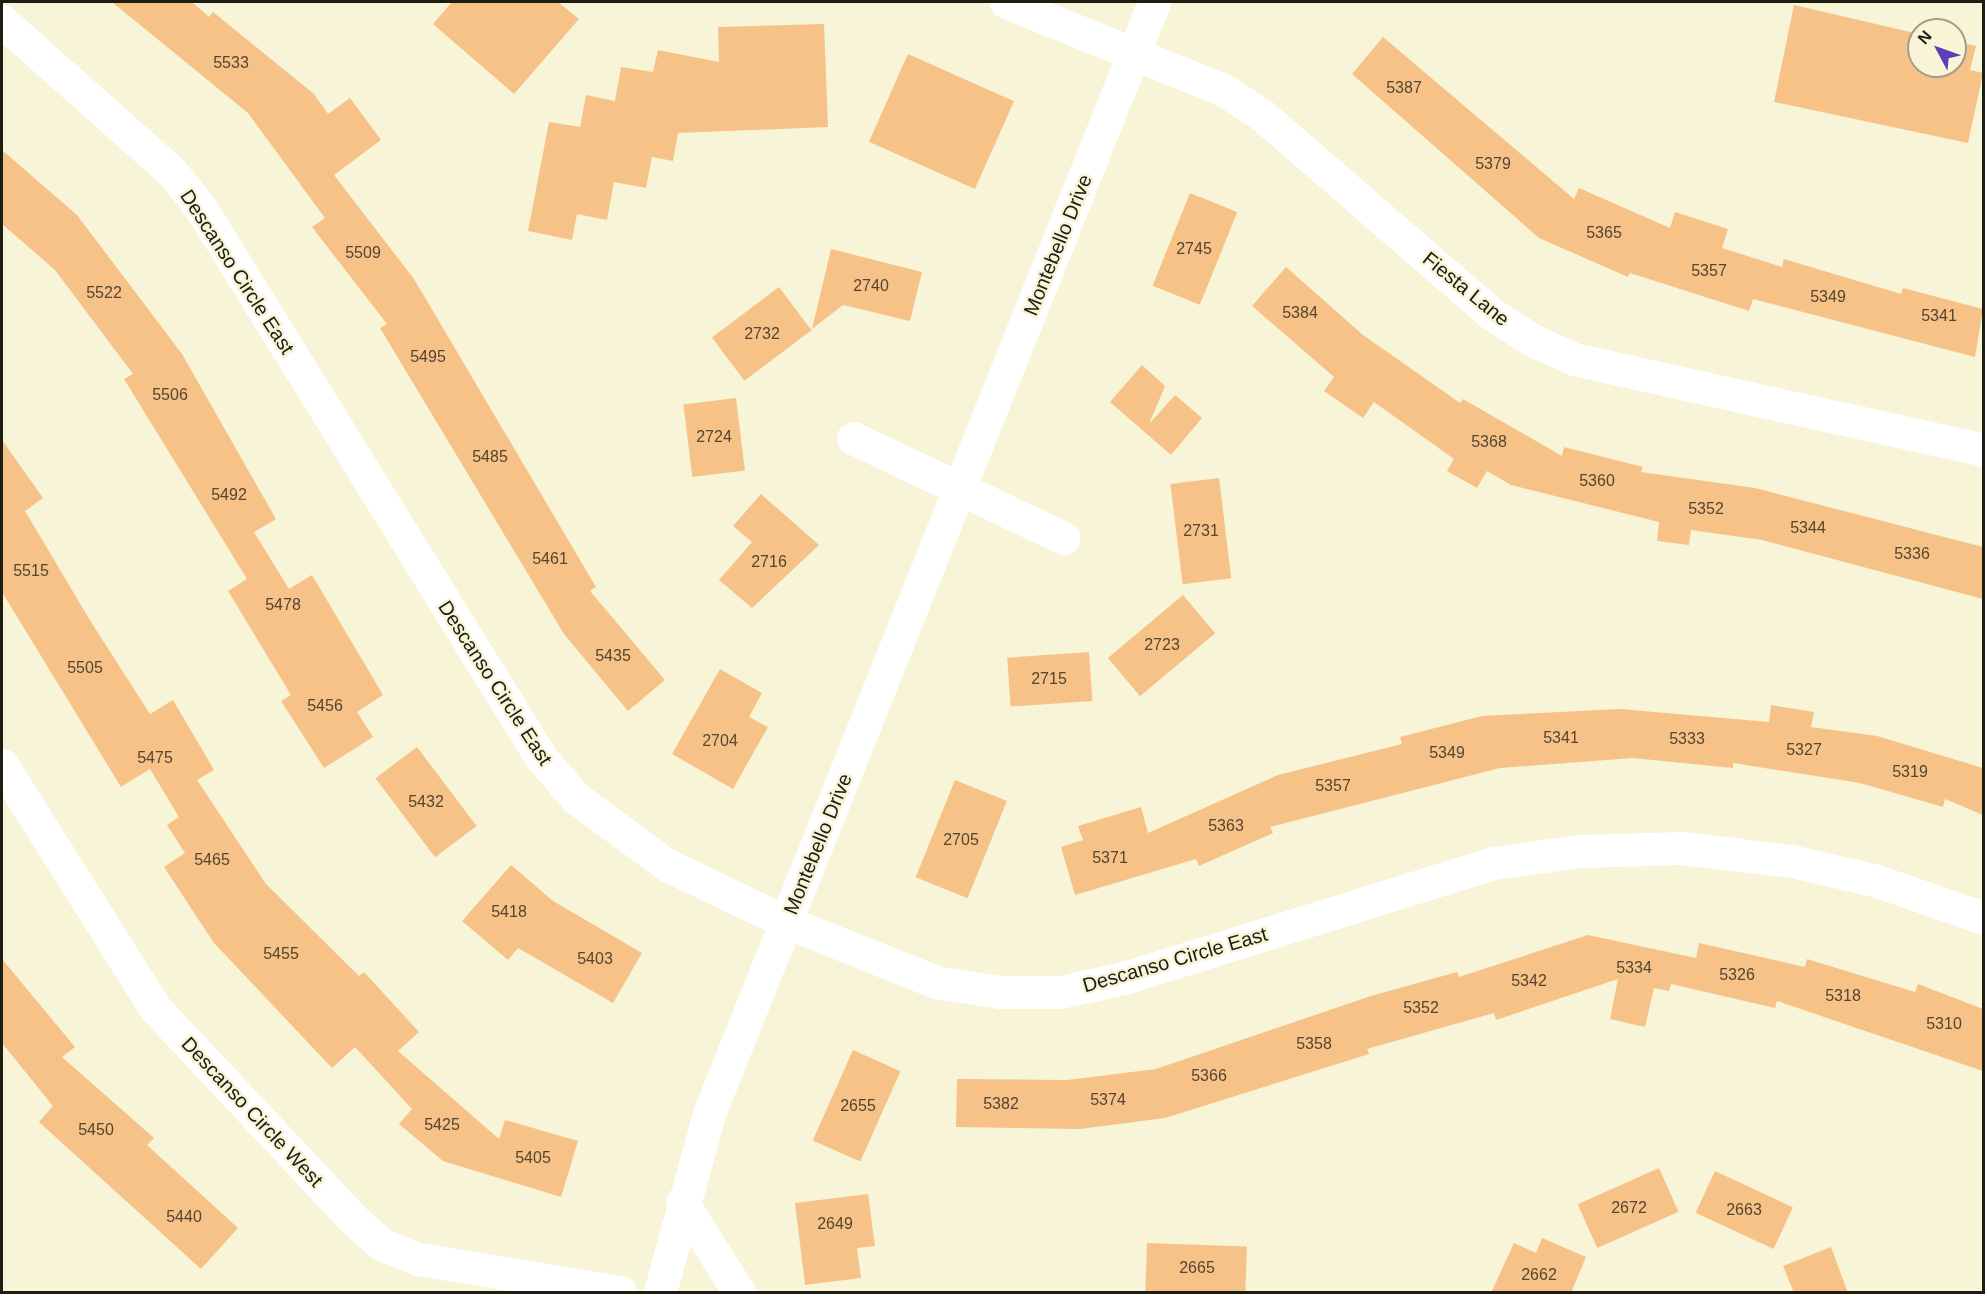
<!DOCTYPE html>
<html>
<head>
<meta charset="utf-8">
<style>
  body { margin:0 }
  #map { position:relative; width:1985px; height:1294px; overflow:hidden; background:#f7f4d7; font-family:Arial,sans-serif }
  div>[style] { position:absolute }
  .building>* { inset:0; background:#f7c288; transform-origin:0 0 }
  .minor>* { height:33px; margin:-16.5px; padding:0 16.5px; transform-origin:16.5px; border-radius:16.5px; background:#fff }
  .tertiary>* { height:33px; margin:-16.5px; padding:0 16.5px; transform-origin:16.5px; border-radius:16.5px; background:#fff }
  span { translate:-50% -50%; white-space:nowrap; text-align:center; line-height:1.15; -webkit-text-stroke:5px #f7f4d7; paint-order:stroke }
  .number-label { font-size:16px; color:#544630 }
  .number-label span { -webkit-text-stroke-width:0 }
  .street-label { font-size:20px; color:#1e1d12 }
  .frame { position:absolute; inset:0; border:3px solid #1e1d12; pointer-events:none }
  .north { position:absolute; left:1907px; top:18px; width:60px; height:60px; box-sizing:border-box; background:#f7f4d7; border:2px solid #a09e88; border-radius:50%; rotate:311deg; font-size:16px; font-weight:700; line-height:24px; text-align:center; color:#1e1d12 }
  .north::after { content:''; display:block; margin:auto; width:21px; height:27px; background:#5f3db6; clip-path:polygon(50% 0,100% 100%,50% 72%,0 100%) }
</style>
</head>
<body>
<div id="map">
  <div class="building">
    <div style="clip-path:polygon(112px 2px,192px 2px,209px 17px,213px 12px,314px 94px,328px 114px,350px 98px,381px 140px,334px 175px,414px 279px,596px 587px,590px 591px,665px 680px,628px 711px,564px 634px,380px 328px,387px 324px,312px 227px,325px 218px,248px 113px)"></div>
    <div style="clip-path:polygon(452px 2px,558px 2px,579px 19px,514px 94px,433px 24px)"></div>
    <div style="clip-path:polygon(1794px 5px,1919px 34px,1919px 66px,1955px 66px,1955px 41px,1976px 46px,1970px 70px,1983px 73px,1968px 143px,1774px 102px)"></div>
    <div style="clip-path:polygon(824px 24px,828px 127px,678px 133px,673px 161px,652px 157px,646px 188px,614px 182px,607px 220px,577px 214px,572px 240px,528px 231px,549px 122px,580px 127px,586px 95px,615px 101px,621px 67px,653px 72px,658px 50px,719px 62px,718px 27px)"></div>
    <div style="clip-path:polygon(1383px 37px,1574px 199px,1579px 188px,1670px 228px,1675px 212px,1728px 229px,1722px 248px,1782px 267px,1784px 259px,1901px 294px,1903px 288px,1983px 309px,1975px 357px,1753px 299px,1749px 311px,1630px 273px,1628px 277px,1539px 238px,1352px 74px)"></div>
    <div style="left:908px;top:54px;width:116px;height:96px;rotate:24deg"></div>
    <div style="clip-path:polygon(2px 150px,77px 215px,182px 354px,276px 519px,254px 532px,289px 589px,312px 575px,383px 695px,357px 712px,373px 737px,324px 768px,281px 701px,291px 695px,228px 591px,247px 579px,124px 379px,133px 374px,55px 270px,2px 224px)"></div>
    <div style="left:1190px;top:193px;width:51px;height:100px;rotate:22deg"></div>
    <div style="clip-path:polygon(831px 249px,922px 272px,910px 321px,843px 305px,812px 329px)"></div>
    <div style="clip-path:polygon(1286px 267px,1363px 335px,1460px 403px,1463px 399px,1562px 456px,1564px 447px,1643px 467px,1641px 472px,1755px 488px,1983px 547px,1983px 599px,1762px 540px,1691px 530px,1689px 545px,1657px 541px,1659px 522px,1511px 485px,1487px 471px,1477px 488px,1447px 471px,1454px 459px,1374px 402px,1363px 418px,1324px 391px,1334px 377px,1252px 306px)"></div>
    <div style="left:779px;top:287px;width:54px;height:84px;rotate:53deg"></div>
    <div style="clip-path:polygon(1142px 365px,1165px 386px,1149px 424px,1175px 395px,1202px 418px,1171px 455px,1110px 402px)"></div>
    <div style="left:736px;top:398px;width:73px;height:53px;rotate:83deg"></div>
    <div style="clip-path:polygon(2px 440px,43px 498px,25px 511px,91px 622px,150px 714px,173px 700px,214px 770px,197px 780px,266px 884px,359px 976px,364px 972px,419px 1032px,398px 1051px,499px 1139px,505px 1120px,578px 1141px,561px 1197px,443px 1161px,399px 1124px,412px 1109px,355px 1047px,332px 1068px,214px 943px,164px 867px,185px 853px,167px 825px,179px 817px,150px 769px,121px 787px,2px 592px)"></div>
    <div style="left:1219px;top:478px;width:101px;height:49px;rotate:83deg"></div>
    <div style="clip-path:polygon(761px 494px,819px 545px,752px 608px,719px 580px,752px 542px,733px 526px)"></div>
    <div style="left:1183px;top:595px;width:50px;height:98px;rotate:50deg"></div>
    <div style="left:1089px;top:652px;width:49px;height:82px;rotate:86deg"></div>
    <div style="clip-path:polygon(720px 669px,762px 693px,749px 717px,768px 727px,733px 789px,672px 754px)"></div>
    <div style="clip-path:polygon(1771px 705px,1814px 712px,1811px 727px,1877px 736px,1983px 768px,1983px 815px,1945px 799px,1943px 807px,1860px 783px,1733px 763px,1733px 768px,1633px 758px,1500px 768px,1270px 827px,1273px 833px,1199px 866px,1196px 859px,1075px 895px,1061px 847px,1083px 840px,1078px 826px,1141px 807px,1148px 833px,1278px 775px,1402px 744px,1400px 737px,1482px 716px,1620px 709px,1769px 722px)"></div>
    <div style="left:417px;top:747px;width:99px;height:52px;rotate:53deg"></div>
    <div style="left:955px;top:780px;width:56px;height:105px;rotate:22deg"></div>
    <div style="clip-path:polygon(511px 865px,553px 901px,642px 953px,613px 1003px,518px 948px,508px 960px,462px 921px)"></div>
    <div style="clip-path:polygon(1588px 935px,1696px 958px,1699px 943px,1805px 967px,1807px 959px,1915px 992px,1918px 984px,1983px 1009px,1983px 1071px,1777px 1001px,1775px 1008px,1671px 984px,1669px 991px,1654px 988px,1645px 1027px,1610px 1019px,1618px 979px,1496px 1020px,1494px 1013px,1367px 1049px,1369px 1054px,1165px 1118px,1080px 1129px,956px 1127px,957px 1079px,1067px 1080px,1156px 1069px,1371px 996px,1457px 972px,1459px 977px)"></div>
    <div style="clip-path:polygon(2px 959px,75px 1047px,62px 1057px,154px 1138px,147px 1145px,238px 1228px,201px 1269px,39px 1122px,53px 1106px,2px 1043px)"></div>
    <div style="left:853px;top:1050px;width:52px;height:99px;rotate:24deg"></div>
    <div style="left:1659px;top:1168px;width:48px;height:89px;rotate:66deg"></div>
    <div style="left:1715px;top:1171px;width:86px;height:46px;rotate:25deg"></div>
    <div style="clip-path:polygon(868px 1194px,875px 1246px,857px 1248px,861px 1278px,805px 1285px,795px 1203px)"></div>
    <div style="clip-path:polygon(1542px 1238px,1586px 1257px,1571px 1293px,1491px 1293px,1514px 1243px,1536px 1253px)"></div>
    <div style="left:1147px;top:1243px;width:100px;height:48px;rotate:2deg"></div>
    <div style="clip-path:polygon(1831px 1247px,1848px 1293px,1794px 1293px,1783px 1266px)"></div>
  </div>
  <div class="minor">
    <div style="left:1006px;top:2px;width:235px;rotate:22deg"></div>
    <div style="left:1224px;top:90px;width:45px;rotate:33.3deg"></div>
    <div style="left:1262px;top:115px;width:304px;rotate:40.9deg"></div>
    <div style="left:1492px;top:314px;width:50px;rotate:32.7deg"></div>
    <div style="left:1534px;top:341px;width:44px;rotate:24.2deg"></div>
    <div style="left:1574px;top:359px;width:420px;rotate:12.5deg"></div>
    <div style="left:2px;top:21px;width:226px;rotate:41.6deg"></div>
    <div style="left:171px;top:171px;width:46px;rotate:51.1deg"></div>
    <div style="left:200px;top:207px;width:649px;rotate:58.22deg"></div>
    <div style="left:542px;top:759px;width:52px;rotate:48.9deg"></div>
    <div style="left:576px;top:798px;width:113px;rotate:36.4deg"></div>
    <div style="left:667px;top:865px;width:132px;rotate:25.6deg"></div>
    <div style="left:786px;top:922px;width:162px;rotate:21.8deg"></div>
    <div style="left:936px;top:982px;width:65px;rotate:8.9deg"></div>
    <div style="left:1000px;top:992px;width:60px"></div>
    <div style="left:1060px;top:992px;width:66px;rotate:-12.3deg"></div>
    <div style="left:1124px;top:978px;width:387px;rotate:-17.3deg"></div>
    <div style="left:1493px;top:863px;width:88px;rotate:-7.9deg"></div>
    <div style="left:1580px;top:851px;width:102px;rotate:-1.7deg"></div>
    <div style="left:1682px;top:848px;width:110px;rotate:6.8deg"></div>
    <div style="left:1791px;top:861px;width:85px;rotate:12.9deg"></div>
    <div style="left:1874px;top:880px;width:116px;rotate:19.1deg"></div>
    <div style="left:853px;top:438px;width:233px;rotate:25.4deg"></div>
    <div style="left:2px;top:765px;width:287px;rotate:57.8deg"></div>
    <div style="left:155px;top:1008px;width:292px;rotate:46.8deg"></div>
    <div style="left:355px;top:1221px;width:37px;rotate:41deg"></div>
    <div style="left:383px;top:1245px;width:38px;rotate:22deg"></div>
    <div style="left:418px;top:1259px;width:205px;rotate:9.3deg"></div>
    <div style="left:682px;top:1202px;width:107px;rotate:57.7deg"></div>
  </div>
  <div class="tertiary">
    <div style="left:660px;top:1292px;width:188px;rotate:-74.6deg"></div>
    <div style="left:710px;top:1111px;width:1195px;rotate:-68.18deg"></div>
  </div>
  <div class="number-label">
    <span style="left:231px;top:63px">5533</span>
    <span style="left:1404px;top:88px">5387</span>
    <span style="left:1493px;top:164px">5379</span>
    <span style="left:1604px;top:233px">5365</span>
    <span style="left:1194px;top:249px">2745</span>
    <span style="left:363px;top:253px">5509</span>
    <span style="left:1709px;top:271px">5357</span>
    <span style="left:871px;top:286px">2740</span>
    <span style="left:104px;top:293px">5522</span>
    <span style="left:1828px;top:297px">5349</span>
    <span style="left:1300px;top:313px">5384</span>
    <span style="left:1939px;top:316px">5341</span>
    <span style="left:762px;top:334px">2732</span>
    <span style="left:428px;top:357px">5495</span>
    <span style="left:170px;top:395px">5506</span>
    <span style="left:714px;top:437px">2724</span>
    <span style="left:1489px;top:442px">5368</span>
    <span style="left:490px;top:457px">5485</span>
    <span style="left:1597px;top:481px">5360</span>
    <span style="left:229px;top:495px">5492</span>
    <span style="left:1706px;top:509px">5352</span>
    <span style="left:1808px;top:528px">5344</span>
    <span style="left:1201px;top:531px">2731</span>
    <span style="left:1912px;top:554px">5336</span>
    <span style="left:550px;top:559px">5461</span>
    <span style="left:769px;top:562px">2716</span>
    <span style="left:31px;top:571px">5515</span>
    <span style="left:283px;top:605px">5478</span>
    <span style="left:1162px;top:645px">2723</span>
    <span style="left:613px;top:656px">5435</span>
    <span style="left:85px;top:668px">5505</span>
    <span style="left:1049px;top:679px">2715</span>
    <span style="left:325px;top:706px">5456</span>
    <span style="left:1561px;top:738px">5341</span>
    <span style="left:1687px;top:739px">5333</span>
    <span style="left:720px;top:741px">2704</span>
    <span style="left:1804px;top:750px">5327</span>
    <span style="left:1447px;top:753px">5349</span>
    <span style="left:155px;top:758px">5475</span>
    <span style="left:1910px;top:772px">5319</span>
    <span style="left:1333px;top:786px">5357</span>
    <span style="left:426px;top:802px">5432</span>
    <span style="left:1226px;top:826px">5363</span>
    <span style="left:961px;top:840px">2705</span>
    <span style="left:1110px;top:858px">5371</span>
    <span style="left:212px;top:860px">5465</span>
    <span style="left:509px;top:912px">5418</span>
    <span style="left:281px;top:954px">5455</span>
    <span style="left:595px;top:959px">5403</span>
    <span style="left:1634px;top:968px">5334</span>
    <span style="left:1737px;top:975px">5326</span>
    <span style="left:1529px;top:981px">5342</span>
    <span style="left:1843px;top:996px">5318</span>
    <span style="left:1421px;top:1008px">5352</span>
    <span style="left:1944px;top:1024px">5310</span>
    <span style="left:1314px;top:1044px">5358</span>
    <span style="left:1209px;top:1076px">5366</span>
    <span style="left:1108px;top:1100px">5374</span>
    <span style="left:1001px;top:1104px">5382</span>
    <span style="left:858px;top:1106px">2655</span>
    <span style="left:442px;top:1125px">5425</span>
    <span style="left:96px;top:1130px">5450</span>
    <span style="left:533px;top:1158px">5405</span>
    <span style="left:1629px;top:1208px">2672</span>
    <span style="left:1744px;top:1210px">2663</span>
    <span style="left:184px;top:1217px">5440</span>
    <span style="left:835px;top:1224px">2649</span>
    <span style="left:1197px;top:1268px">2665</span>
    <span style="left:1539px;top:1275px">2662</span>
  </div>
  <div class="street-label">
    <span style="left:1058px;top:245px;rotate:-68deg">Montebello Drive</span>
    <span style="left:237px;top:272px;rotate:57deg">Descanso Circle East</span>
    <span style="left:1466px;top:289px;rotate:39deg">Fiesta Lane</span>
    <span style="left:495px;top:683px;rotate:57deg">Descanso Circle East</span>
    <span style="left:818px;top:844px;rotate:-68deg">Montebello Drive</span>
    <span style="left:1175px;top:960px;rotate:-16deg">Descanso Circle East</span>
    <span style="left:252px;top:1112px;rotate:47deg">Descanso Circle West</span>
  </div>
  <div class="frame"></div>
  <div class="north">N</div>
</div>
</body>
</html>
